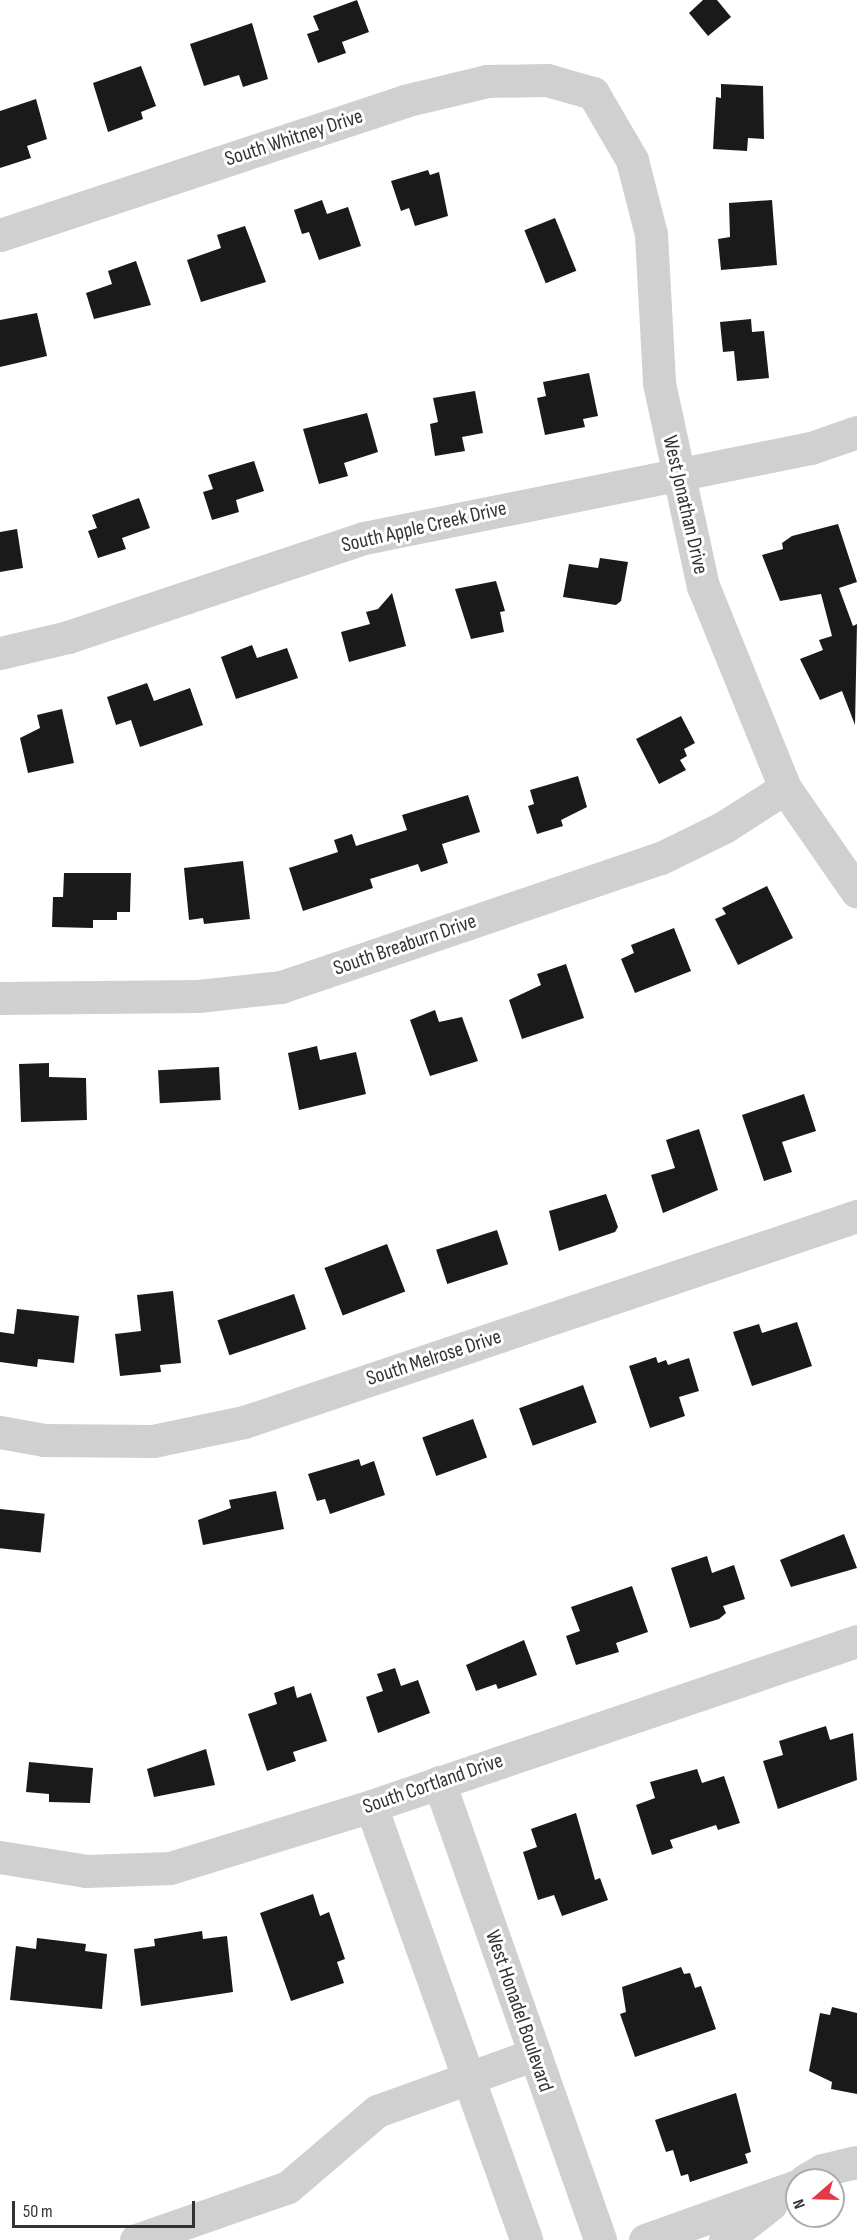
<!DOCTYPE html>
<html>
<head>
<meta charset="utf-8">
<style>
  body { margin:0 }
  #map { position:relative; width:857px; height:2240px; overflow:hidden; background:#fff; font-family:"Sofia Sans Condensed",sans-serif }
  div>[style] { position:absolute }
  .building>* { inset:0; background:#1a1a1a; transform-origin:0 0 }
  .minor>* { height:33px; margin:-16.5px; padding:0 16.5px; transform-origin:16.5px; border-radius:16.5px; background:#d0d0d0 }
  span { translate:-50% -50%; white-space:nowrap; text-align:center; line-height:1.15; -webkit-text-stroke:6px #fff; paint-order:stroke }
  .street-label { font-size:21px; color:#333 }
  .north { position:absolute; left:785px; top:2168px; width:60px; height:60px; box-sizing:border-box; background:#fff; border:2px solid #adadad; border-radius:50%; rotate:250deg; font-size:16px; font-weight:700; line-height:24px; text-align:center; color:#333 }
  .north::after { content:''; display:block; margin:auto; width:21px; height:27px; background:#e63946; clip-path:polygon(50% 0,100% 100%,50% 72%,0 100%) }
  .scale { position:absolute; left:12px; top:2201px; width:183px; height:27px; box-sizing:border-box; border:3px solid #333; border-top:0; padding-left:8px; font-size:18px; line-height:21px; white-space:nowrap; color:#333; -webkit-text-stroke:4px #fff; paint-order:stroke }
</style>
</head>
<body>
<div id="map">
  <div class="building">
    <div style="clip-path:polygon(357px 0,369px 32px,342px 42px,346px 53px,318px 63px,307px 34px,319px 30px,313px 16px)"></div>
    <div style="clip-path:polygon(703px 0,717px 0,731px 17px,708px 36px,689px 13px)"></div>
    <div style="clip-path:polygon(252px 23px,268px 79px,243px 87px,239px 75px,204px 86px,190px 44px)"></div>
    <div style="clip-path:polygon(141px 66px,156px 106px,141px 112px,143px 119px,108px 132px,93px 83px)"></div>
    <div style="clip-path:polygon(721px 84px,763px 86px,764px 139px,748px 138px,747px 151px,713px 149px,716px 97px,721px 98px)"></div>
    <div style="clip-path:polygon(36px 99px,47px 139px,27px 146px,31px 158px,0 168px,0 111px)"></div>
    <div style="clip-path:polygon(428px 170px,430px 175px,439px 172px,448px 216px,415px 226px,409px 208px,401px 211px,391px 181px)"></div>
    <div style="clip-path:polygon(322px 200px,327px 214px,348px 207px,361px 246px,319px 260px,309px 232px,302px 234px,294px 210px)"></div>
    <div style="clip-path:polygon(772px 200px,777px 265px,721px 270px,718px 239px,730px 237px,729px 203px)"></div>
    <div style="left:555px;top:218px;width:57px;height:33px;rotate:68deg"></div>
    <div style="clip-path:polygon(245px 226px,266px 282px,201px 302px,187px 260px,221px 248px,217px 235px)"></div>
    <div style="clip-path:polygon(136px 261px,151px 305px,94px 319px,86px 293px,112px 284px,108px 271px)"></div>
    <div style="clip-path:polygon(37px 313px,47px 356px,0 367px,0 320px)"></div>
    <div style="clip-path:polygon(751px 319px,752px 332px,764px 331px,769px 378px,737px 381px,734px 351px,723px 352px,720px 322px)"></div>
    <div style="clip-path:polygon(589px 373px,598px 416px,583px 419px,585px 427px,545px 435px,537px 398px,546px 396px,543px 382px)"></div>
    <div style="clip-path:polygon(475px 391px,483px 433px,462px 437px,465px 451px,435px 456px,430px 424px,438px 422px,433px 398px)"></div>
    <div style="clip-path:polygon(367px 413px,378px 452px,344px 463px,348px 476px,319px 484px,303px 429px)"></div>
    <div style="clip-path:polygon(254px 461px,264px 491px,236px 500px,239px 512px,212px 520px,203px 492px,213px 489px,208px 475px)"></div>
    <div style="clip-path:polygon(139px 498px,150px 528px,122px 538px,126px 549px,98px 558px,88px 531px,97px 528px,92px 515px)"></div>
    <div style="clip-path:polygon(838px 524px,857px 582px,839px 588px,853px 626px,857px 624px,855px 725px,842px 691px,820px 700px,800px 659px,823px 650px,819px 640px,832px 636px,821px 594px,780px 601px,762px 555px,783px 549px,782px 543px,792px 536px)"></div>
    <div style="clip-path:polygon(17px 529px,23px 568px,0 572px,0 532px)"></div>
    <div style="clip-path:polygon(600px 558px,628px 562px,621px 601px,616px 605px,563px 597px,569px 564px,598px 568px)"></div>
    <div style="clip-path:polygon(496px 581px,505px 611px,500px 612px,504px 632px,471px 639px,455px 589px)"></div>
    <div style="clip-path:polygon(392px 593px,406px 646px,349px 662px,341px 632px,370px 624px,366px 612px,378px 609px)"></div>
    <div style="clip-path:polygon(252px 645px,257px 658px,287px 648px,298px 678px,236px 699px,221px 657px)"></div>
    <div style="clip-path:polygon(147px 683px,154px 701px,190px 688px,203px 725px,140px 747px,131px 720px,116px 725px,107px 697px)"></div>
    <div style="clip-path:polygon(62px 709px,74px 763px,28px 773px,20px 738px,40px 728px,37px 715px)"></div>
    <div style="clip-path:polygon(681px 716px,695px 743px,684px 749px,687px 756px,680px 760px,686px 770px,659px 784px,636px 739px)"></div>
    <div style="clip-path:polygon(578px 776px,587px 807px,561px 820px,563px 826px,537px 834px,528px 806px,534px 804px,530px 790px)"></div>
    <div style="clip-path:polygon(468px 795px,480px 832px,442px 844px,448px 863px,421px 872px,418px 864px,370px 879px,373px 888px,303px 911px,289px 868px,338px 852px,334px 840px,352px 834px,356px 846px,407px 830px,402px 815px)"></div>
    <div style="clip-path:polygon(243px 861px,250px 919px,204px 924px,203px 918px,189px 920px,184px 868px)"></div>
    <div style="clip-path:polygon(64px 873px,131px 873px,130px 912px,117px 912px,117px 920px,93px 920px,93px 928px,52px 927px,53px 897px,63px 897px)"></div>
    <div style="clip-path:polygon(767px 886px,793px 938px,738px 965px,715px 919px,726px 914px,722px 908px)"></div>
    <div style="clip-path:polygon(674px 928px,691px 971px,635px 993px,621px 959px,634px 953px,631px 945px)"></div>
    <div style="clip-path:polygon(566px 964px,584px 1018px,522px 1039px,509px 1000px,541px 985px,537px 974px)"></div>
    <div style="clip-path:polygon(435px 1010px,439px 1022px,462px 1017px,478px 1061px,430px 1076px,410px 1020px)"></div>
    <div style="clip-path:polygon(317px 1046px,320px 1060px,356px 1052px,366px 1094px,299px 1110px,288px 1053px)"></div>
    <div style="clip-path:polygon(49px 1063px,49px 1077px,86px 1078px,87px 1120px,21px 1122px,19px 1064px)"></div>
    <div style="left:219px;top:1067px;width:33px;height:61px;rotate:87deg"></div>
    <div style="clip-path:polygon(804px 1094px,816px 1131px,782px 1142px,792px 1172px,764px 1181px,742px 1115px)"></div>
    <div style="clip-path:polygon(699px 1129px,718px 1190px,663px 1213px,651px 1175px,675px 1168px,666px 1140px)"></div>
    <div style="clip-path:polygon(606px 1194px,618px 1227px,615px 1232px,559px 1251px,549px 1211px)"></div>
    <div style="left:497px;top:1230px;width:36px;height:64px;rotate:72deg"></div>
    <div style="left:387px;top:1244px;width:51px;height:67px;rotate:69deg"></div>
    <div style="clip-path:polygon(173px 1291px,181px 1363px,160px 1365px,161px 1372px,120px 1376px,115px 1334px,141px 1331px,137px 1295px)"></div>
    <div style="left:294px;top:1294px;width:37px;height:81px;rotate:71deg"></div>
    <div style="clip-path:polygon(17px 1309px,79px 1316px,74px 1363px,38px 1359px,37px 1367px,0 1362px,0 1332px,14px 1334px)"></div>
    <div style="clip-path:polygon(797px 1322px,812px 1366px,752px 1386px,733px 1332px,759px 1324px,762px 1333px)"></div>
    <div style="clip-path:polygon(656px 1357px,658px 1363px,666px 1360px,668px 1365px,689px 1358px,699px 1391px,679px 1397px,685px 1416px,650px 1428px,629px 1366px)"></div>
    <div style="left:583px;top:1385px;width:40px;height:68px;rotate:70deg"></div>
    <div style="left:473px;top:1419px;width:41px;height:54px;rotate:70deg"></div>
    <div style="clip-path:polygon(359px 1459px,361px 1466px,374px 1461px,385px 1495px,330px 1514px,325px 1499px,317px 1501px,308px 1474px)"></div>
    <div style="clip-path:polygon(276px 1491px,284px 1529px,203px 1545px,198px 1520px,231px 1508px,229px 1500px)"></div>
    <div style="left:0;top:1509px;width:45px;height:39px;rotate:6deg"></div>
    <div style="clip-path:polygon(844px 1534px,857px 1568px,791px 1587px,780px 1560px)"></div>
    <div style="clip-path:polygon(707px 1556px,712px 1573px,734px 1565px,745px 1599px,723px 1606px,726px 1613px,719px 1619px,690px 1628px,671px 1568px)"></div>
    <div style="clip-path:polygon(632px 1586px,648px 1632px,616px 1643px,619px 1652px,576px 1665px,566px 1636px,580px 1631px,571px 1607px)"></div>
    <div style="clip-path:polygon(524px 1640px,537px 1675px,498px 1689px,496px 1684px,476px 1691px,466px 1665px)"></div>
    <div style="clip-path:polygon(395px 1668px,401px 1686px,418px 1680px,430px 1713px,378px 1733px,366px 1697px,383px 1691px,377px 1674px)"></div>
    <div style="clip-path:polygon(294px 1686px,297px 1698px,311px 1693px,327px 1741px,293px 1752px,296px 1761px,267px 1771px,248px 1714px,277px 1704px,274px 1693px)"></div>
    <div style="clip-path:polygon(826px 1726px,830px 1740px,853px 1733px,857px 1780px,778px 1809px,763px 1761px,783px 1755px,779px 1741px)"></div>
    <div style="clip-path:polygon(206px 1749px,215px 1785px,154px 1797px,147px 1769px)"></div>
    <div style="clip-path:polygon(29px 1762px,93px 1768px,90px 1803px,49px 1802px,49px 1794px,26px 1792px)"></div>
    <div style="clip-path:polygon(697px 1769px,702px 1783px,724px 1776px,740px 1823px,718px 1830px,716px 1825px,670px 1840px,673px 1848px,652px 1855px,636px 1805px,655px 1798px,650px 1782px)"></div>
    <div style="clip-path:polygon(576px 1813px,595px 1880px,600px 1878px,608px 1900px,562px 1916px,554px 1895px,538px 1900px,523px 1852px,537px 1847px,531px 1829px)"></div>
    <div style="clip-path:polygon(313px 1894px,320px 1916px,329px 1912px,345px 1959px,337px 1962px,344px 1983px,291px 2001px,260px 1913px)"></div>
    <div style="clip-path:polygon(202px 1931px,203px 1939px,227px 1936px,233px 1992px,141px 2006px,134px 1949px,155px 1946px,154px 1939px)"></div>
    <div style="clip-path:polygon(37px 1938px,86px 1944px,85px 1951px,107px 1954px,102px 2009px,10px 2000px,16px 1946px,36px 1949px)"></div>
    <div style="clip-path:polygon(681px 1967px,684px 1974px,690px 1973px,695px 1988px,701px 1986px,716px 2029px,635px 2057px,620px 2014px,626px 2012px,622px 1987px)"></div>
    <div style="clip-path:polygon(832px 2007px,857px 2013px,857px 2094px,831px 2089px,832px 2082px,809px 2071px,820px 2013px,830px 2015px)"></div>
    <div style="clip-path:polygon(736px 2093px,751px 2152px,745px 2154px,748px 2163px,690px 2182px,688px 2174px,681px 2176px,673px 2150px,666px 2152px,655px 2120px)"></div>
  </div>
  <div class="minor">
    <div style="left:0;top:235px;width:426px;rotate:-18.3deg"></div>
    <div style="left:404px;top:101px;width:85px;rotate:-13.5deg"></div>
    <div style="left:487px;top:81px;width:60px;rotate:-1deg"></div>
    <div style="left:547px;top:80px;width:48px;rotate:15.8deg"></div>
    <div style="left:593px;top:93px;width:78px;rotate:59.8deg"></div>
    <div style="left:632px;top:160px;width:76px;rotate:75.6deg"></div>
    <div style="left:651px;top:234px;width:149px;rotate:86.9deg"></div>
    <div style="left:659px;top:383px;width:208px;rotate:77.8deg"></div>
    <div style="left:703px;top:586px;width:218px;rotate:67.9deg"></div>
    <div style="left:785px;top:788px;width:126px;rotate:55.3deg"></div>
    <div style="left:0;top:653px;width:70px;rotate:-13.2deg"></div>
    <div style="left:68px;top:637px;width:312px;rotate:-18.5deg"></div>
    <div style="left:364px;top:538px;width:456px;rotate:-11.4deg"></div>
    <div style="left:811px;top:448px;width:49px;rotate:-19.2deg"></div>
    <div style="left:0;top:998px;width:198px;rotate:-0.6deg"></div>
    <div style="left:198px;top:996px;width:83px;rotate:-6.2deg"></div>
    <div style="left:281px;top:987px;width:401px;rotate:-18.8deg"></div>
    <div style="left:661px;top:858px;width:70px;rotate:-26.2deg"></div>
    <div style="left:724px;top:827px;width:72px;rotate:-32.6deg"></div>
    <div style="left:0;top:1432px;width:45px;rotate:10.3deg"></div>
    <div style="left:44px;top:1440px;width:109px;rotate:0.5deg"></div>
    <div style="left:153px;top:1441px;width:93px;rotate:-11.8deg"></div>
    <div style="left:244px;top:1422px;width:647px;rotate:-18.58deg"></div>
    <div style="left:439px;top:1782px;width:485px;rotate:70.6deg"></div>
    <div style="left:371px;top:1806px;width:461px;rotate:70.3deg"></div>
    <div style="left:0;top:1857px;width:87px;rotate:9.2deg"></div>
    <div style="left:86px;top:1871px;width:84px;rotate:-2deg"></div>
    <div style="left:170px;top:1868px;width:210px;rotate:-17.1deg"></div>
    <div style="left:371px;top:1806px;width:513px;rotate:-18.75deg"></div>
    <div style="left:805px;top:2180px;width:20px;rotate:-30deg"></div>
    <div style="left:822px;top:2170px;width:36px;rotate:-13deg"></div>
    <div style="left:136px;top:2240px;width:161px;rotate:-19.2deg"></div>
    <div style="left:288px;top:2187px;width:117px;rotate:-40.5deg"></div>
    <div style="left:377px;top:2111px;width:168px;rotate:-19.8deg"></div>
    <div style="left:645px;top:2240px;width:158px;rotate:-19.6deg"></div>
    <div style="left:725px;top:2240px;width:58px;rotate:-38deg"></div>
  </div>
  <div class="street-label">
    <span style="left:294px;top:138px;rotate:-18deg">South Whitney Drive</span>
    <span style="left:685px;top:505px;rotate:77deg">West Jonathan Drive</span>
    <span style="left:424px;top:527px;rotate:-13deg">South Apple Creek Drive</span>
    <span style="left:405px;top:945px;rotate:-19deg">South Breaburn Drive</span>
    <span style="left:434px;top:1358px;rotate:-18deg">South Melrose Drive</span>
    <span style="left:433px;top:1784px;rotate:-19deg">South Cortland Drive</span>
    <span style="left:519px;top:2011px;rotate:71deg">West Honadel Boulevard</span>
  </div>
  <div class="north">N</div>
  <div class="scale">50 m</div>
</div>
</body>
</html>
